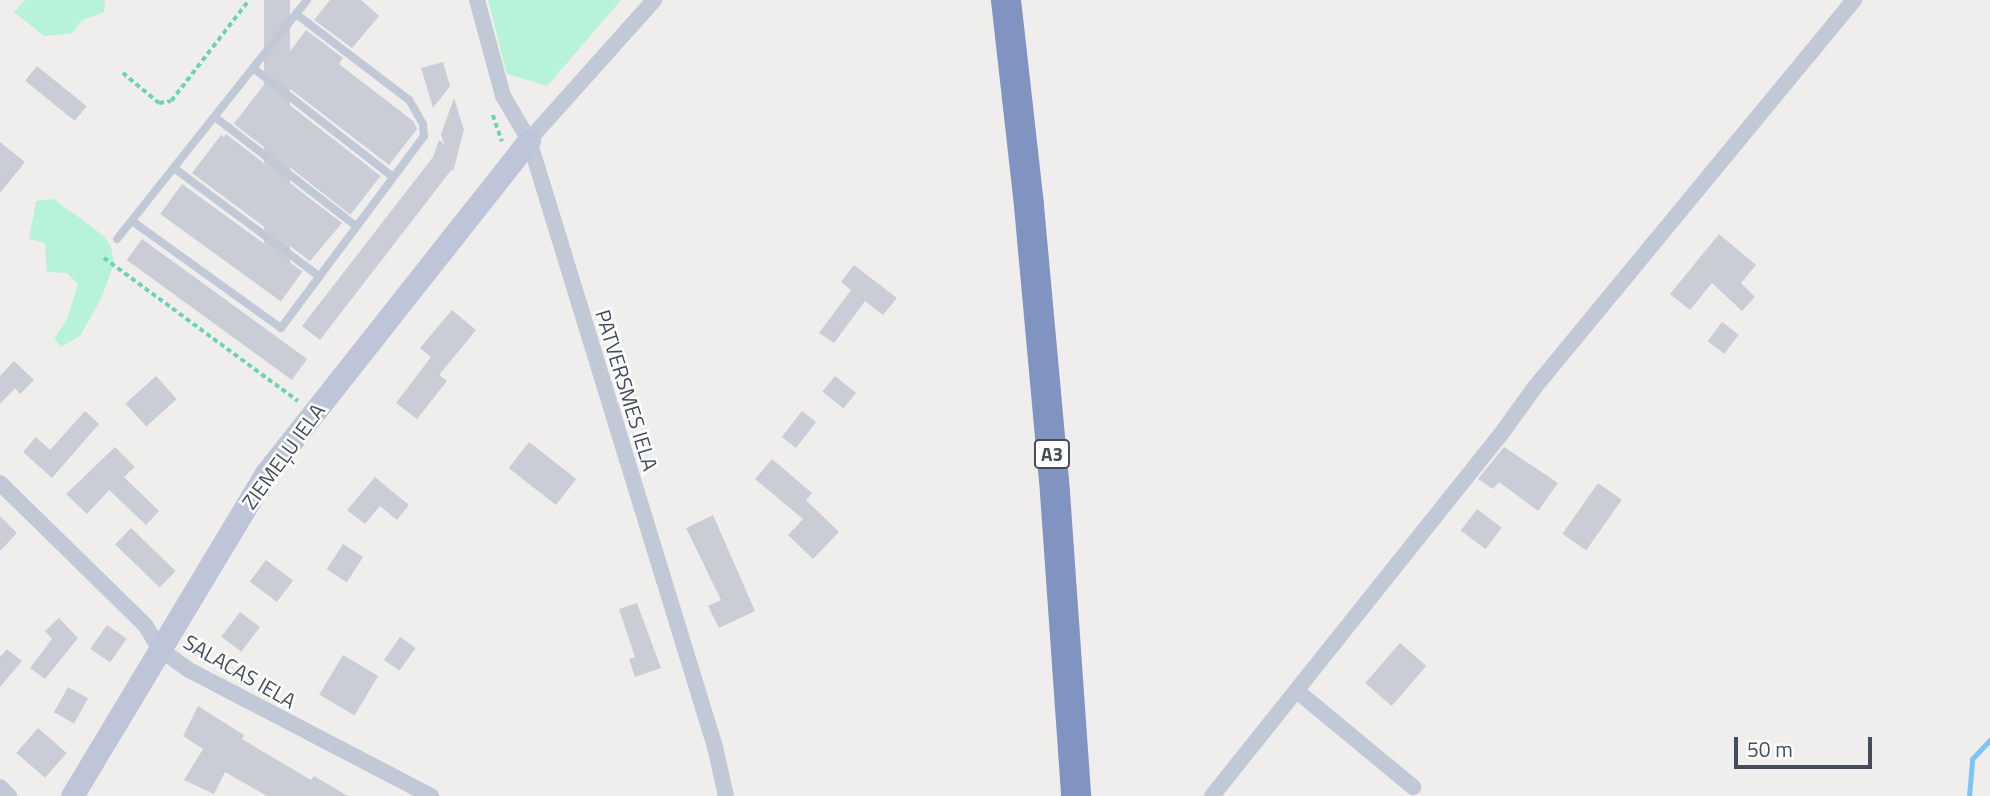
<!DOCTYPE html>
<html>
<head>
<meta charset="utf-8">
<style>
  body { margin:0 }
  #map { position:relative; width:1990px; height:796px; overflow:hidden; background:#f0eded; font-family:"Titillium Web",sans-serif }
  div>[style] { position:absolute }
  .green>* { inset:0; background:#b6f3d9 }
  .stream>* { height:5px; margin:-2.5px; padding:0 2.5px; transform-origin:2.5px; border-radius:2.5px; background:#7fc5f4 }
  .building>* { inset:0; background:#cbcdd6; transform-origin:0 0 }
  .path>* { height:3.5px; margin-top:-1.75px; transform-origin:0; background:repeating-linear-gradient(90deg,#6cd3b5 0 5px,transparent 0 8.5px) }
  .lane>* { height:8px; margin:-4px; padding:0 4px; transform-origin:4px; border-radius:4px; background:#c2c9d6 }
  .street>* { height:16px; margin:-8px; padding:0 8px; transform-origin:8px; border-radius:8px; background:#c2c9d6 }
  .secondary>* { height:23px; margin:-11.5px; padding:0 11.5px; transform-origin:11.5px; border-radius:11.5px; background:#bec5d8 }
  .highway>* { height:30px; margin:-15px; padding:0 15px; transform-origin:15px; border-radius:15px; background:#8093c1 }
  span { translate:-50% -50%; white-space:nowrap; text-align:center; line-height:1.15; -webkit-text-stroke:5px #fff; paint-order:stroke }
  .shield-label span { padding:2px 5px; background:#fff; border:2px solid; border-radius:5px; -webkit-text-stroke-width:0 }
  .shield-label { font-size:19px; color:#444c5c; font-weight:700 }
  .street-label { font-size:21px; color:#444c5c }
  .scale { position:absolute; left:1734px; top:737px; width:138px; height:32px; box-sizing:border-box; border:4px solid #444c5c; border-top:0; padding-left:9px; font-size:21px; line-height:24px; white-space:nowrap; color:#444c5c; -webkit-text-stroke:5px #fff; paint-order:stroke }
</style>
</head>
<body>
<div id="map">
  <div class="green">
    <div style="clip-path:polygon(25px 0,105px 0,104px 12px,82px 20px,73px 33px,44px 36px,14px 12px)"></div>
    <div style="clip-path:polygon(488px 0,621px 0,547px 86px,507px 74px)"></div>
    <div style="clip-path:polygon(54px 199px,104px 236px,111px 247px,114px 263px,102px 297px,80px 336px,61px 347px,54px 339px,67px 319px,78px 284px,67px 273px,47px 272px,45px 243px,29px 239px,36px 201px)"></div>
  </div>
  <div class="stream">
    <div style="left:1969px;top:796px;width:37px;rotate:-85deg"></div>
    <div style="left:1972px;top:759px;width:26px;rotate:-47deg"></div>
  </div>
  <div class="building">
    <div style="left:264px;top:0;width:26px;height:285px"></div>
    <div style="clip-path:polygon(330px 0,361px 0,379px 16px,352px 48px,314px 20px)"></div>
    <div style="clip-path:polygon(306px 30px,343px 58px,339px 64px,413px 121px,417px 129px,389px 165px,272px 75px)"></div>
    <div style="clip-path:polygon(443px 62px,450px 86px,433px 108px,421px 68px)"></div>
    <div style="left:37px;top:66px;width:64px;height:19px;rotate:39deg"></div>
    <div style="left:264px;top:85px;width:148px;height:49px;rotate:38deg"></div>
    <div style="clip-path:polygon(454px 98px,464px 130px,453px 172px,452px 169px,320px 340px,302px 326px,433px 157px,439px 140px,444px 144px,441px 134px)"></div>
    <div style="clip-path:polygon(226px 134px,342px 223px,310px 261px,192px 173px,221px 135px,224px 137px)"></div>
    <div style="clip-path:polygon(0 142px,25px 162px,0 193px)"></div>
    <div style="left:182px;top:184px;width:149px;height:37px;rotate:36deg"></div>
    <div style="clip-path:polygon(1719px 234px,1756px 265px,1741px 283px,1755px 297px,1742px 311px,1712px 283px,1690px 310px,1670px 294px)"></div>
    <div style="left:142px;top:239px;width:204px;height:26px;rotate:36deg"></div>
    <div style="clip-path:polygon(854px 265px,897px 298px,883px 315px,865px 301px,834px 343px,819px 333px,851px 290px,841px 282px)"></div>
    <div style="clip-path:polygon(452px 310px,476px 330px,439px 375px,447px 381px,417px 419px,396px 403px,431px 357px,420px 348px)"></div>
    <div style="left:1722px;top:322px;width:21px;height:24px;rotate:37deg"></div>
    <div style="clip-path:polygon(14px 361px,34px 380px,20px 394px,15px 388px,0 404px,0 376px)"></div>
    <div style="left:156px;top:376px;width:31px;height:41px;rotate:48deg"></div>
    <div style="left:835px;top:376px;width:27px;height:20px;rotate:39deg"></div>
    <div style="clip-path:polygon(85px 411px,99px 424px,52px 478px,23px 452px,36px 437px,50px 450px)"></div>
    <div style="left:802px;top:411px;width:18px;height:33px;rotate:38deg"></div>
    <div style="left:529px;top:442px;width:60px;height:33px;rotate:38deg"></div>
    <div style="clip-path:polygon(115px 447px,135px 467px,124px 477px,159px 511px,146px 525px,109px 490px,87px 514px,66px 494px)"></div>
    <div style="clip-path:polygon(1504px 447px,1558px 483px,1538px 511px,1499px 482px,1493px 489px,1478px 479px)"></div>
    <div style="clip-path:polygon(772px 459px,812px 493px,806px 500px,839px 532px,813px 559px,788px 535px,803px 519px,755px 479px)"></div>
    <div style="clip-path:polygon(375px 477px,409px 505px,397px 520px,380px 506px,365px 524px,347px 510px)"></div>
    <div style="left:1598px;top:483px;width:29px;height:62px;rotate:35deg"></div>
    <div style="left:1477px;top:509px;width:31px;height:27px;rotate:37deg"></div>
    <div style="clip-path:polygon(713px 515px,755px 611px,719px 628px,708px 606px,721px 600px,686px 528px)"></div>
    <div style="clip-path:polygon(0 516px,17px 533px,0 551px)"></div>
    <div style="left:131px;top:528px;width:62px;height:23px;rotate:44deg"></div>
    <div style="left:343px;top:544px;width:24px;height:30px;rotate:33deg"></div>
    <div style="left:266px;top:560px;width:34px;height:27px;rotate:37deg"></div>
    <div style="clip-path:polygon(637px 603px,661px 668px,635px 677px,629px 659px,635px 657px,619px 609px)"></div>
    <div style="left:240px;top:612px;width:25px;height:31px;rotate:37deg"></div>
    <div style="clip-path:polygon(59px 618px,78px 638px,45px 679px,30px 668px,52px 639px,45px 631px)"></div>
    <div style="left:107px;top:625px;width:24px;height:29px;rotate:35deg"></div>
    <div style="left:400px;top:637px;width:19px;height:28px;rotate:35deg"></div>
    <div style="left:1400px;top:643px;width:35px;height:53px;rotate:41deg"></div>
    <div style="clip-path:polygon(7px 649px,22px 661px,0 687px,0 657px)"></div>
    <div style="left:343px;top:655px;width:41px;height:46px;rotate:31deg"></div>
    <div style="left:68px;top:687px;width:23px;height:29px;rotate:29deg"></div>
    <div style="clip-path:polygon(198px 706px,244px 735px,242px 739px,311px 780px,314px 776px,348px 796px,267px 796px,225px 772px,214px 794px,184px 780px,203px 749px,183px 736px)"></div>
    <div style="left:38px;top:728px;width:38px;height:33px;rotate:41deg"></div>
  </div>
  <div class="path">
    <div style="left:123px;top:73px;width:47px;rotate:39.8deg"></div>
    <div style="left:159px;top:103px;width:12px;rotate:-9deg"></div>
    <div style="left:171px;top:101px;width:128px;rotate:-52.3deg"></div>
    <div style="left:493px;top:115px;width:28px;rotate:71deg"></div>
    <div style="left:104px;top:258px;width:241px;rotate:36.4deg"></div>
  </div>
  <div class="lane">
    <div style="left:253px;top:68px;width:177px;rotate:37.9deg"></div>
    <div style="left:215px;top:117px;width:178px;rotate:37.7deg"></div>
    <div style="left:174px;top:168px;width:181px;rotate:36.7deg"></div>
    <div style="left:132px;top:221px;width:183px;rotate:35.7deg"></div>
    <div style="left:281px;top:328px;width:239px;rotate:-53.3deg"></div>
    <div style="left:424px;top:136px;width:12px;rotate:-95deg"></div>
    <div style="left:423px;top:124px;width:28px;rotate:-120deg"></div>
    <div style="left:409px;top:100px;width:142px;rotate:-142.7deg"></div>
    <div style="left:117px;top:239px;width:305px;rotate:-51.5deg"></div>
  </div>
  <div class="street">
    <div style="left:477px;top:0;width:99px;rotate:74.8deg"></div>
    <div style="left:503px;top:96px;width:51px;rotate:59.4deg"></div>
    <div style="left:529px;top:140px;width:635px;rotate:72.96deg"></div>
    <div style="left:715px;top:747px;width:50px;rotate:77.3deg"></div>
    <div style="left:529px;top:140px;width:188px;rotate:-48.2deg"></div>
    <div style="left:0;top:483px;width:203px;rotate:44.4deg"></div>
    <div style="left:145px;top:625px;width:28px;rotate:58deg"></div>
    <div style="left:160px;top:649px;width:36px;rotate:36deg"></div>
    <div style="left:189px;top:670px;width:273px;rotate:27.5deg"></div>
    <div style="left:1297px;top:691px;width:151px;rotate:39.6deg"></div>
    <div style="left:0;top:787px;width:13px;rotate:45deg"></div>
    <div style="left:1212px;top:796px;width:468px;rotate:-51.4deg"></div>
    <div style="left:1504px;top:430px;width:53px;rotate:-54.2deg"></div>
    <div style="left:1535px;top:387px;width:502px;rotate:-50.5deg"></div>
  </div>
  <div class="secondary">
    <div style="left:72px;top:796px;width:378px;rotate:-59deg"></div>
    <div style="left:267px;top:472px;width:423px;rotate:-51.7deg"></div>
  </div>
  <div class="highway">
    <div style="left:1006px;top:0;width:207px;rotate:83.6deg"></div>
    <div style="left:1029px;top:206px;width:288px;rotate:84.8deg"></div>
    <div style="left:1055px;top:493px;width:304px;rotate:86deg"></div>
  </div>
  <div class="shield-label">
    <span style="left:1052px;top:454px">A3</span>
  </div>
  <div class="street-label">
    <span style="left:627px;top:390px;rotate:73deg">PATVERSMES IELA</span>
    <span style="left:283px;top:456px;rotate:-54deg">ZIEMEĻU IELA</span>
    <span style="left:240px;top:671px;rotate:30deg">SALACAS IELA</span>
  </div>
  <div class="scale">50 m</div>
</div>
</body>
</html>
